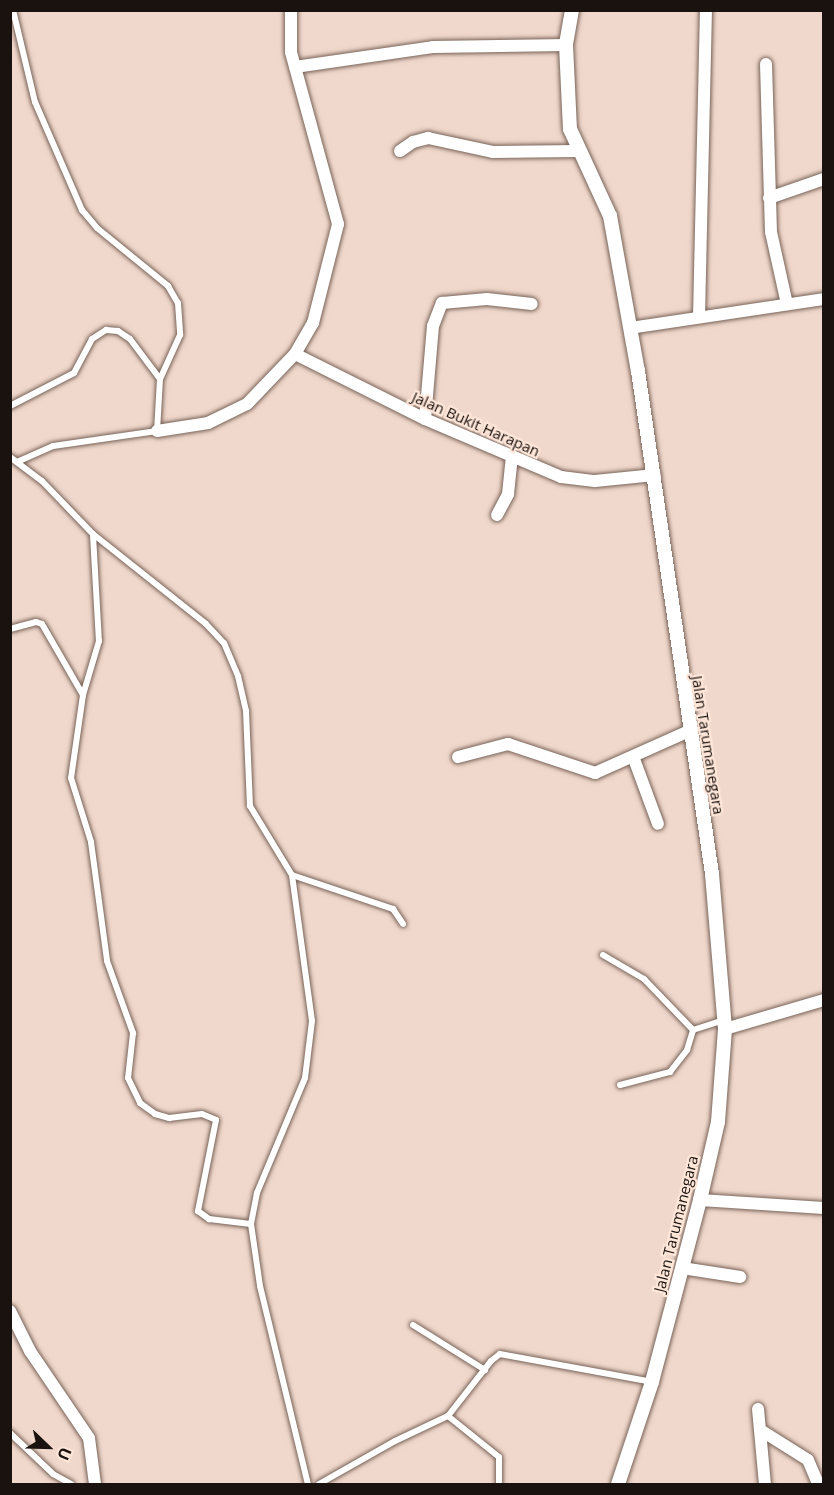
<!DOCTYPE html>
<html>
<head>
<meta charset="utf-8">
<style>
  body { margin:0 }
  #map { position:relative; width:834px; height:1495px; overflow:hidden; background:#f1d8cc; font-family:"Open Sans",sans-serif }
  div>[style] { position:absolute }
  .roads { filter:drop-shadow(0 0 2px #786358) drop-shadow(0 0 2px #786358) }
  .service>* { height:6px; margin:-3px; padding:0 3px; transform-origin:3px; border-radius:3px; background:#fff }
  .minor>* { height:12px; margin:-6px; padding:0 6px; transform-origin:6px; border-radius:6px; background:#fff }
  .tertiary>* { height:14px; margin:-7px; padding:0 7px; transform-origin:7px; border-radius:7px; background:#fff }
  span { translate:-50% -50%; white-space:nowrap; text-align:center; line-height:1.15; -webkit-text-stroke:4.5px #fee6d9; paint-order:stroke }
  .street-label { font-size:15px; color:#1a120e }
  .frame { position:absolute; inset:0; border:12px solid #1a120e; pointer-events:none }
  .north { position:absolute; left:18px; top:1417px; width:60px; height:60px; -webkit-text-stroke:4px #fee6d9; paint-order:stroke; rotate:113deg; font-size:16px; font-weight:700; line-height:24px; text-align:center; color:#1a120e }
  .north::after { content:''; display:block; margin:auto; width:21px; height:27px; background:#1a120e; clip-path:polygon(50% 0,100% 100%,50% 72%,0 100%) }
</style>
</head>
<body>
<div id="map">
  <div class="roads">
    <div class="service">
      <div style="left:13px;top:10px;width:95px;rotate:76.6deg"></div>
      <div style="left:35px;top:102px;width:118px;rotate:66.5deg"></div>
      <div style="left:82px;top:210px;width:23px;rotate:50deg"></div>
      <div style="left:97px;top:228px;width:92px;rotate:39.2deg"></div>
      <div style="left:168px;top:286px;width:20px;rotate:60deg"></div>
      <div style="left:178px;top:303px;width:32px;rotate:86deg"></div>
      <div style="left:180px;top:335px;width:48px;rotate:114.4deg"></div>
      <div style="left:10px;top:406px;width:72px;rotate:-27.3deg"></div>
      <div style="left:74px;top:373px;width:38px;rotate:-62deg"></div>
      <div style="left:92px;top:339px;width:17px;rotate:-33deg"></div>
      <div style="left:106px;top:330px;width:12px;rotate:5deg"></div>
      <div style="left:118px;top:331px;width:14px;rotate:34deg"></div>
      <div style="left:130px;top:339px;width:50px;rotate:53.1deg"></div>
      <div style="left:160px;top:379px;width:52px;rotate:93.3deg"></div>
      <div style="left:157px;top:431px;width:105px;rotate:171.8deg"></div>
      <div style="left:53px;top:446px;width:37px;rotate:156deg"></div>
      <div style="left:10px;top:457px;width:40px;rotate:37deg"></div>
      <div style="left:42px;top:481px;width:74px;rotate:46.1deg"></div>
      <div style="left:93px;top:534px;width:144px;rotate:38.5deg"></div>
      <div style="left:206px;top:624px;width:26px;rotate:47deg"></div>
      <div style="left:224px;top:643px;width:36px;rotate:67deg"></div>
      <div style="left:238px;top:676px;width:36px;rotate:77deg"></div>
      <div style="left:246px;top:711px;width:95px;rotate:87.6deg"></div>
      <div style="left:250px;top:806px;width:81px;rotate:58.7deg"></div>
      <div style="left:292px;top:875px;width:147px;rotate:82.2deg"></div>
      <div style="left:312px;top:1021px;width:57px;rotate:97deg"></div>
      <div style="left:305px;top:1078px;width:125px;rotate:112.7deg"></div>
      <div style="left:257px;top:1193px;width:32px;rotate:101deg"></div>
      <div style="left:251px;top:1224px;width:63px;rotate:81.7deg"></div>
      <div style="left:260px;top:1286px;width:204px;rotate:76.4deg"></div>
      <div style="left:93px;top:535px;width:106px;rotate:86.8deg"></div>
      <div style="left:99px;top:641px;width:56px;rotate:106.5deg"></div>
      <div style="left:83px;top:695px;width:84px;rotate:98.2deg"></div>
      <div style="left:71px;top:778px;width:67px;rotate:72.6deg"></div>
      <div style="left:91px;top:842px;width:120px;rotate:82.3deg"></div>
      <div style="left:107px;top:961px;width:77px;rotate:70.1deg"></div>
      <div style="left:133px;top:1033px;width:45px;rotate:96.3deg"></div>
      <div style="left:128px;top:1078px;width:28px;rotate:64deg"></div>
      <div style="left:140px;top:1103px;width:19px;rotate:36deg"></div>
      <div style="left:155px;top:1114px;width:15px;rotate:16deg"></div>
      <div style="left:169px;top:1118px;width:33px;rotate:-7deg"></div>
      <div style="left:202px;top:1114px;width:15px;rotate:23deg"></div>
      <div style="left:216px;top:1120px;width:93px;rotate:101.2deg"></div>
      <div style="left:198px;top:1211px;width:14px;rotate:36deg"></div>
      <div style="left:209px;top:1219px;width:42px;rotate:6.8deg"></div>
      <div style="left:10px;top:629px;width:27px;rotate:-15deg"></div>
      <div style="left:36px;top:622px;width:6px;rotate:18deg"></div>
      <div style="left:42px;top:624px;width:82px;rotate:60deg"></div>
      <div style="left:292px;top:875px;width:107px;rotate:18.6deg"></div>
      <div style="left:393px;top:909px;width:18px;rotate:56deg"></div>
      <div style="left:603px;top:955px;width:48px;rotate:30.3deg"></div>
      <div style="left:644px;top:979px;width:71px;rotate:46.1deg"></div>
      <div style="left:620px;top:1085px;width:52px;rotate:-14.6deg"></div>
      <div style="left:670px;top:1072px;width:28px;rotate:-52deg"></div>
      <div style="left:687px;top:1050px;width:21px;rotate:-73deg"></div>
      <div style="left:693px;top:1030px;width:33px;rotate:-18deg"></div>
      <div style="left:413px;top:1325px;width:85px;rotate:32deg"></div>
      <div style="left:448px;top:1416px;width:65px;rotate:38.8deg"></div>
      <div style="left:499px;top:1457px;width:27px;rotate:90deg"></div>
      <div style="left:10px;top:1433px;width:59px;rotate:43.6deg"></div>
      <div style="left:53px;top:1474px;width:21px;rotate:29deg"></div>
      <div style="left:319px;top:1484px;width:87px;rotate:-29.5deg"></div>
      <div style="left:395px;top:1441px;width:59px;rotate:-25.3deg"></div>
      <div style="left:448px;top:1416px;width:70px;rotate:-52deg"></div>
      <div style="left:491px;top:1361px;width:11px;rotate:-38deg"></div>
      <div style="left:500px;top:1354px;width:155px;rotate:10.4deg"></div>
    </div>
    <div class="minor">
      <div style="left:766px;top:64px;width:168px;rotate:88.3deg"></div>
      <div style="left:771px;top:232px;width:74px;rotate:77.5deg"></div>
      <div style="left:295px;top:67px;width:139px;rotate:-8.2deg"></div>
      <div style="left:433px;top:47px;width:133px;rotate:-0.9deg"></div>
      <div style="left:400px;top:151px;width:16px;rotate:-35deg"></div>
      <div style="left:413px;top:142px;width:16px;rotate:-15deg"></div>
      <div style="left:428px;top:138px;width:66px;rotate:12.2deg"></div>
      <div style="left:493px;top:152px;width:85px;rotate:-0.7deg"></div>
      <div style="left:769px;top:198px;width:58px;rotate:-19.1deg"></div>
      <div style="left:699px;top:317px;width:307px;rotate:-88.7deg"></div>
      <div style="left:630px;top:328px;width:196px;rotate:-8.5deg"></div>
      <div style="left:295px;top:354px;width:145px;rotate:26.6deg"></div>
      <div style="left:425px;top:419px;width:148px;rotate:23.1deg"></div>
      <div style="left:561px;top:477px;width:34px;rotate:7deg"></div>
      <div style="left:595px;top:481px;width:60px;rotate:-5.7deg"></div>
      <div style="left:425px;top:419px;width:93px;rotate:-85.1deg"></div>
      <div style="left:433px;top:326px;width:25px;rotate:-69deg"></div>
      <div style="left:442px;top:303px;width:45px;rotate:-5.1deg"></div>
      <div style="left:487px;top:299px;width:45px;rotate:6.3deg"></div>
      <div style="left:157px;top:431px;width:52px;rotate:-8.9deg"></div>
      <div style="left:208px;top:423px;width:43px;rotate:-26deg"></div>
      <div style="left:247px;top:404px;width:69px;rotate:-46.2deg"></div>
      <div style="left:295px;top:354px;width:36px;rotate:-60deg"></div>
      <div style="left:313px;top:323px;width:102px;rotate:-75.8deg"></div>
      <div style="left:338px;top:224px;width:178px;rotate:-105.3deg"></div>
      <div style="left:291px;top:52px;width:42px;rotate:-90deg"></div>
      <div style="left:497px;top:515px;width:24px;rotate:-62deg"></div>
      <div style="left:508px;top:494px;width:36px;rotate:-84deg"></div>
      <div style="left:458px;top:757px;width:52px;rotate:-14.6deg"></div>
      <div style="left:508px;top:744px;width:92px;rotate:18.4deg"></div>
      <div style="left:595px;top:773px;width:103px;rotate:-24.1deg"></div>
      <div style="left:634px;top:759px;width:69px;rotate:69.7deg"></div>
      <div style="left:725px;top:1029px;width:103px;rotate:-16.3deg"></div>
      <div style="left:700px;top:1200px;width:124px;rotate:3.7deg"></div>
      <div style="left:682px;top:1268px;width:59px;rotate:8.8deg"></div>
      <div style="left:10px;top:1311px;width:45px;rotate:63.4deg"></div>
      <div style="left:30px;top:1351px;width:105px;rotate:55.9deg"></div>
      <div style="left:89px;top:1438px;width:46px;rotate:82.6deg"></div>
      <div style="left:758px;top:1409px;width:75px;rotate:84.7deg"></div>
      <div style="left:762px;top:1431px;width:54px;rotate:32.2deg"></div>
      <div style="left:808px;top:1460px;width:26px;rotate:67deg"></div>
    </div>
    <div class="tertiary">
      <div style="left:572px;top:10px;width:36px;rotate:100deg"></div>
      <div style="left:566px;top:45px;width:84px;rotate:87.3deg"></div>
      <div style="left:570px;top:129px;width:96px;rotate:65.3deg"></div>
      <div style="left:610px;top:216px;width:158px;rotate:79.8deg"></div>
      <div style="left:638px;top:371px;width:508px;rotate:81.63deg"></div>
      <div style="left:712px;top:874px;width:156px;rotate:85.2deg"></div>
      <div style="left:725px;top:1029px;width:93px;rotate:94.3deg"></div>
      <div style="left:718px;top:1122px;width:80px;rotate:103deg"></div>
      <div style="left:700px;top:1200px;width:188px;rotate:104.8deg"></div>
      <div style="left:652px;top:1382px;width:108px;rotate:108.4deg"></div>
    </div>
  </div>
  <div class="street-label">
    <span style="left:476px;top:424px;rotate:24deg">Jalan Bukit Harapan</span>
    <span style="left:708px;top:745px;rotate:81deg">Jalan Tarumanegara</span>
    <span style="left:676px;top:1224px;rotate:-76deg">Jalan Tarumanegara</span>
  </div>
  <div class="frame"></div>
  <div class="north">U</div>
</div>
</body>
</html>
